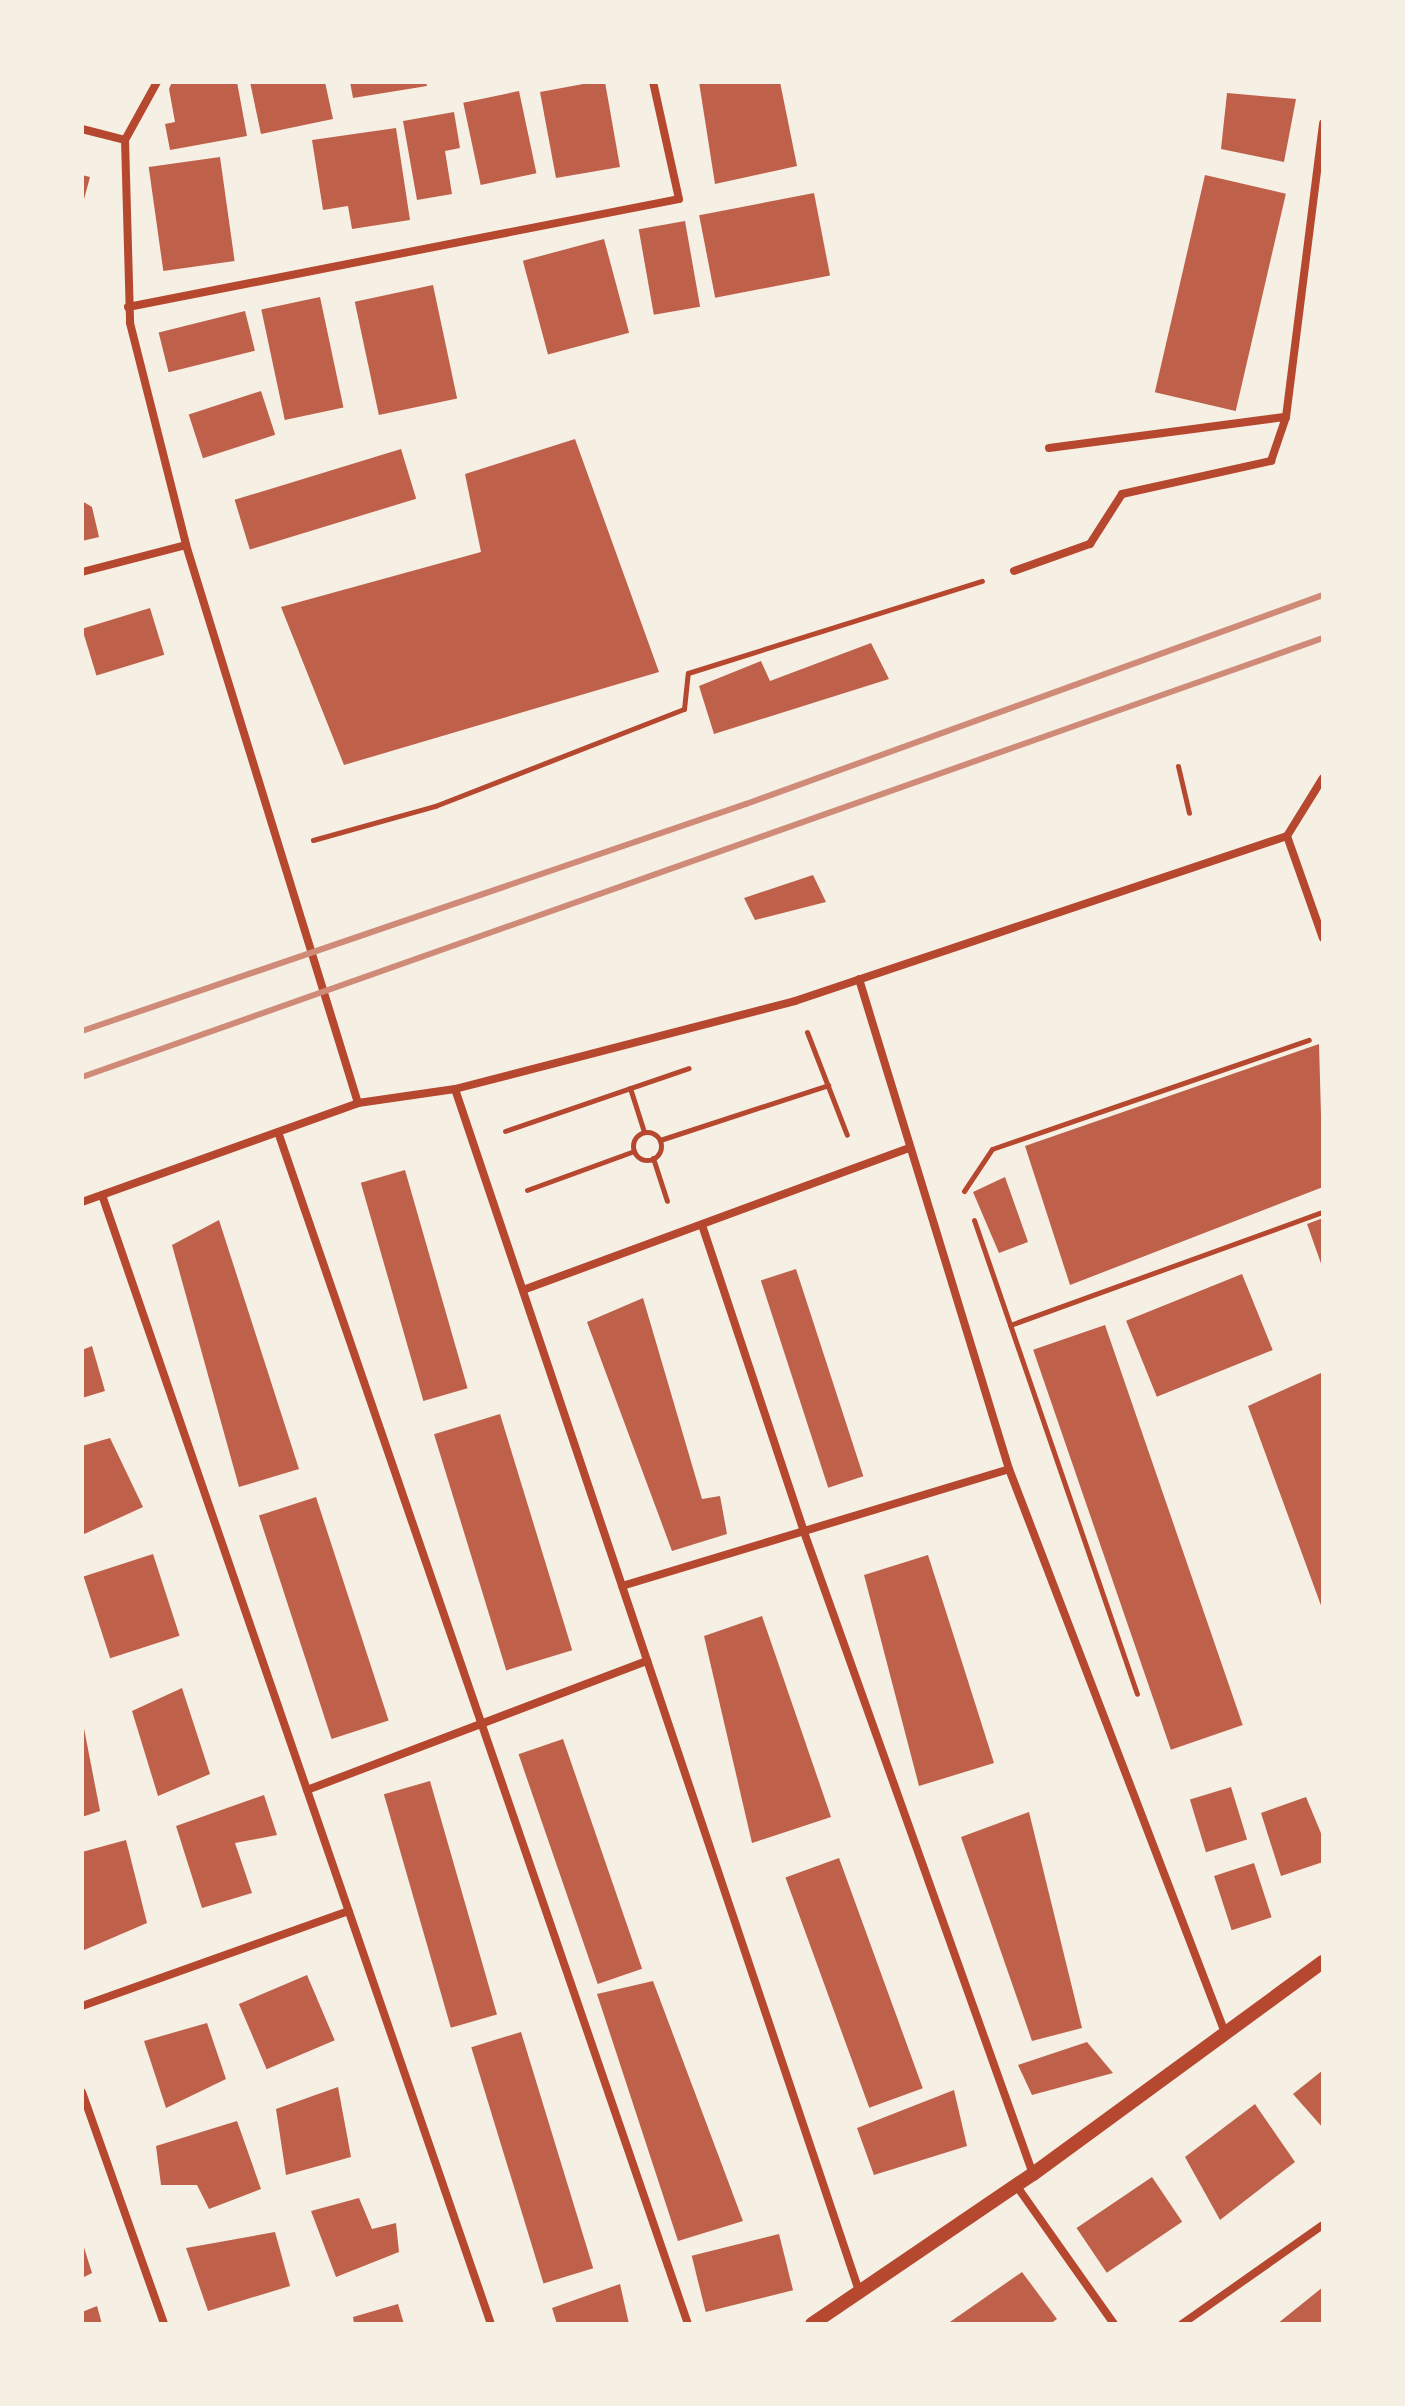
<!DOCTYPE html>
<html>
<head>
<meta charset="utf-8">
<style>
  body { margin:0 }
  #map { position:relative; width:1405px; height:2406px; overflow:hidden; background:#f6efe4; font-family:"Work Sans",sans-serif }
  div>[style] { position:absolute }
  .building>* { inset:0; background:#bf614a; transform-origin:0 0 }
  .path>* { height:5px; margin:-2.5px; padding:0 2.5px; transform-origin:2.5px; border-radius:2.5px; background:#b5482f }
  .path>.ring { margin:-2.5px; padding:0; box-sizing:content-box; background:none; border:5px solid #b5482f; border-radius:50% }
  .minor>* { height:8px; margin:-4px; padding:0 4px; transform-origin:4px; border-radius:4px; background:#b5482f }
  .tertiary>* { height:14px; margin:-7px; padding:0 7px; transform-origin:7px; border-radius:7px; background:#b5482f }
  .rail>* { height:6px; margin:-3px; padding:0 3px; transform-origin:3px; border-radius:3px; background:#cf8b77 }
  span { translate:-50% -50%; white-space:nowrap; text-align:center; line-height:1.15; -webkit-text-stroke:7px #f6efe4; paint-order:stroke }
  .frame { position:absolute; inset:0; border:84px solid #f6efe4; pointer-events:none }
</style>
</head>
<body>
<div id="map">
  <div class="building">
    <div style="clip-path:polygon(172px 82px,237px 82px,247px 136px,170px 150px,165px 124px,175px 122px,169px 89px)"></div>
    <div style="clip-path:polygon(250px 82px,325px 82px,333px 119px,261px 134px)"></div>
    <div style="clip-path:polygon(350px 82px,426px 82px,427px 86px,353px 98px)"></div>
    <div style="clip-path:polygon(594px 82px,605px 82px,620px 167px,556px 178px,540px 92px)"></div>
    <div style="clip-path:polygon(699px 82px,780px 82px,797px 166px,715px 184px)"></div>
    <div style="left:519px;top:91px;width:84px;height:57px;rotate:78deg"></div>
    <div style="clip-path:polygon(1227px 93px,1296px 99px,1284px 162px,1221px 149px)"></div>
    <div style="clip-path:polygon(454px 112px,460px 148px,445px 151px,452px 194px,417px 200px,403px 121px)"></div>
    <div style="clip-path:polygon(396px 128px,410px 220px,352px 229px,348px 206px,323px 210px,312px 140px)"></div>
    <div style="left:220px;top:157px;width:105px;height:72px;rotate:82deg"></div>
    <div style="clip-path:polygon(82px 175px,90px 177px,83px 203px,82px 203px)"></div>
    <div style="left:1205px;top:175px;width:83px;height:223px;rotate:13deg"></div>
    <div style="left:814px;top:193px;width:84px;height:117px;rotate:79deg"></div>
    <div style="left:685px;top:221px;width:87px;height:47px;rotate:80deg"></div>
    <div style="left:604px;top:239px;width:97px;height:84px;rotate:75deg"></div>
    <div style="left:433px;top:285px;width:116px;height:80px;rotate:78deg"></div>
    <div style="left:320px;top:297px;width:113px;height:60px;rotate:78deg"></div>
    <div style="left:245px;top:311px;width:41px;height:89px;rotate:76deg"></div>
    <div style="left:261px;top:391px;width:46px;height:76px;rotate:72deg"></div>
    <div style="clip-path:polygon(575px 439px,659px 672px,344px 765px,281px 607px,481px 552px,465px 474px)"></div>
    <div style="left:401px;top:449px;width:52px;height:174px;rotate:73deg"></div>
    <div style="clip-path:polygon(82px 501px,92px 507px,99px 537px,82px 541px)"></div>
    <div style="left:150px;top:608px;width:49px;height:71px;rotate:73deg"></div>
    <div style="clip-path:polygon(871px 643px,889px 679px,714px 734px,699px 686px,761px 661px,770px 681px)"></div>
    <div style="clip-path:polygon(813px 875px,826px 902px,755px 920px,744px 898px)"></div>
    <div style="clip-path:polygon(1319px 1044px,1323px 1187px,1070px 1285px,1025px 1146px)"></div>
    <div style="left:405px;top:1170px;width:227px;height:46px;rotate:74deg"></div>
    <div style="clip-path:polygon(1005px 1177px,1028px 1242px,999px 1253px,973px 1192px)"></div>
    <div style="clip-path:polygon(1323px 1218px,1323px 1269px,1307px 1224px)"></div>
    <div style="clip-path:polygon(219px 1220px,299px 1469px,239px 1487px,172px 1245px)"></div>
    <div style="left:796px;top:1269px;width:218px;height:37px;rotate:72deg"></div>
    <div style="left:1242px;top:1274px;width:82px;height:125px;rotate:68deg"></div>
    <div style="clip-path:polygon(643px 1298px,702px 1499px,720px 1496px,727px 1534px,672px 1551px,587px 1322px)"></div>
    <div style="left:1105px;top:1325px;width:423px;height:76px;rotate:71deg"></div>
    <div style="clip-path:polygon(92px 1346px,105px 1391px,82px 1398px,82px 1350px)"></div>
    <div style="clip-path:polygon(1323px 1372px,1323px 1611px,1248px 1406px)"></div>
    <div style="left:500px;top:1414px;width:247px;height:69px;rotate:73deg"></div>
    <div style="clip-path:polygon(110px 1438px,143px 1507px,82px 1535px,82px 1446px)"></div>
    <div style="left:316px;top:1497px;width:235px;height:60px;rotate:72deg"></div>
    <div style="left:153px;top:1554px;width:86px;height:73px;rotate:72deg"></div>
    <div style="clip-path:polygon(928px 1555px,994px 1763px,919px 1786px,864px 1575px)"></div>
    <div style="clip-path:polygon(762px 1616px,831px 1817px,752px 1843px,704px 1636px)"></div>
    <div style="clip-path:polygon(182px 1688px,210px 1774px,158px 1796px,132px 1711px)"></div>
    <div style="clip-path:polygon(82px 1718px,100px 1811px,82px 1817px)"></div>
    <div style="left:563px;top:1739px;width:243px;height:47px;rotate:71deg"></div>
    <div style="left:430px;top:1781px;width:243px;height:48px;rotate:74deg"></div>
    <div style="left:1231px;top:1787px;width:55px;height:43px;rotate:73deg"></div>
    <div style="clip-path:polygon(264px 1795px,277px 1835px,235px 1843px,252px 1893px,202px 1908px,176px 1826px)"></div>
    <div style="clip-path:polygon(1306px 1797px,1323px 1838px,1323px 1862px,1281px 1876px,1261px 1813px)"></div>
    <div style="clip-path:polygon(1029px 1812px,1082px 2028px,1032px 2041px,961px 1837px)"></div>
    <div style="clip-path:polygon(126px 1840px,147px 1923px,82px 1951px,82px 1852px)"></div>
    <div style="left:839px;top:1858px;width:245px;height:57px;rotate:70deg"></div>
    <div style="left:1254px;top:1863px;width:57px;height:42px;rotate:72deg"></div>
    <div style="left:307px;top:1975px;width:71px;height:74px;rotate:67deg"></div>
    <div style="clip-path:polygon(653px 1981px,743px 2221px,678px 2241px,597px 1994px)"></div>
    <div style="clip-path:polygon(207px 2023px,226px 2079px,166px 2108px,144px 2041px)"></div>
    <div style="left:521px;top:2032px;width:247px;height:52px;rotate:73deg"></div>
    <div style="clip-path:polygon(1087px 2042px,1113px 2073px,1032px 2095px,1018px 2065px)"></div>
    <div style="clip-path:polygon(1323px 2070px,1323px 2128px,1293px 2094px)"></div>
    <div style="clip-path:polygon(338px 2087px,351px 2157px,286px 2175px,276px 2109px)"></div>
    <div style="clip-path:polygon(954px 2090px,967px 2146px,874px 2175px,857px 2128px)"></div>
    <div style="clip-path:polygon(1255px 2104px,1295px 2162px,1220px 2220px,1185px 2157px)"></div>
    <div style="clip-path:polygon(237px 2121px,261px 2189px,209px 2209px,197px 2185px,161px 2185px,156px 2146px)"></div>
    <div style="left:1152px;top:2177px;width:54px;height:91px;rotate:56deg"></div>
    <div style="clip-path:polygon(359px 2198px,372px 2229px,396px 2223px,399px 2252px,336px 2277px,311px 2211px)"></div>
    <div style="clip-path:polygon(275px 2232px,290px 2286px,208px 2311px,186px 2248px)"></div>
    <div style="left:779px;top:2234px;width:58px;height:90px;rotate:76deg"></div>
    <div style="clip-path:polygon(82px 2241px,92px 2273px,82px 2278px)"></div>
    <div style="clip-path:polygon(1022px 2272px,1057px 2319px,1050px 2324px,947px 2324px)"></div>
    <div style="clip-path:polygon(620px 2284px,629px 2324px,557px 2324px,552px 2308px)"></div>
    <div style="clip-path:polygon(1323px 2287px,1323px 2324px,1277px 2324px)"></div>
    <div style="clip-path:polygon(398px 2304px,404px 2324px,354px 2324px,353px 2317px)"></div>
    <div style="clip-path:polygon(97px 2306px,102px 2324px,82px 2324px,82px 2312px)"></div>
  </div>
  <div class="path">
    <div style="left:1178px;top:766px;width:48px;rotate:76.8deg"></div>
    <div style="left:313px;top:840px;width:127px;rotate:-15.6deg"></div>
    <div style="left:435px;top:806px;width:267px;rotate:-21.3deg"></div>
    <div style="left:684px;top:709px;width:36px;rotate:-84deg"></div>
    <div style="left:688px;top:673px;width:308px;rotate:-17.4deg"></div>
    <div style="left:807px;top:1032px;width:110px;rotate:68.8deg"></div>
    <div style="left:630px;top:1088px;width:46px;rotate:72.3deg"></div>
    <div style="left:505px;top:1131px;width:194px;rotate:-18.9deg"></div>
    <div class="ring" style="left:633px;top:1132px;width:23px;height:23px"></div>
    <div style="left:660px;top:1140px;width:177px;rotate:-18.1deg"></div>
    <div style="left:653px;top:1158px;width:45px;rotate:72deg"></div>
    <div style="left:527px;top:1190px;width:114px;rotate:-20deg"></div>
    <div style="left:964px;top:1191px;width:50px;rotate:-56.3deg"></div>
    <div style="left:992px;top:1149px;width:335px;rotate:-19deg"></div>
    <div style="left:974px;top:1220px;width:501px;rotate:71.02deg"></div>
    <div style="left:1010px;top:1325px;width:333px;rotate:-19.9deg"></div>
  </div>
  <div class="minor">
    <div style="left:157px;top:82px;width:66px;rotate:118.9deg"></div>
    <div style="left:125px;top:140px;width:183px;rotate:88.4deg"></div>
    <div style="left:130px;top:323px;width:229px;rotate:75.8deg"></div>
    <div style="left:186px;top:545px;width:584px;rotate:72.87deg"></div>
    <div style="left:82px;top:129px;width:44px;rotate:14.3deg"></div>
    <div style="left:128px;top:307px;width:561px;rotate:-11.09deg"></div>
    <div style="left:679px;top:199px;width:120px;rotate:-102.5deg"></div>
    <div style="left:1049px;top:448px;width:239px;rotate:-7.5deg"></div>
    <div style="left:1014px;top:571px;width:81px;rotate:-19.6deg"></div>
    <div style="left:1090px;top:544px;width:59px;rotate:-57.4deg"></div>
    <div style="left:1122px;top:494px;width:153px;rotate:-12.5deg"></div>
    <div style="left:1271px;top:461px;width:46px;rotate:-71.2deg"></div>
    <div style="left:1286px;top:417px;width:296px;rotate:-82.8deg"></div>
    <div style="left:82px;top:572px;width:107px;rotate:-14.6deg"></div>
    <div style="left:1287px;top:836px;width:108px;rotate:70.6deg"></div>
    <div style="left:859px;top:979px;width:512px;rotate:72.98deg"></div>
    <div style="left:1009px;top:1469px;width:601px;rotate:69.03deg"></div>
    <div style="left:455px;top:1089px;width:1268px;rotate:71.42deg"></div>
    <div style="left:278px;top:1132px;width:1261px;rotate:71.02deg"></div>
    <div style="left:102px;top:1195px;width:1194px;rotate:70.99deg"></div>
    <div style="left:82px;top:1202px;width:293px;rotate:-19.7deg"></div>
    <div style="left:358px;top:1103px;width:98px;rotate:-8.2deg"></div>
    <div style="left:455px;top:1089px;width:351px;rotate:-14.5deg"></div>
    <div style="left:795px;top:1001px;width:519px;rotate:-18.54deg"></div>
    <div style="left:1287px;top:836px;width:68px;rotate:-58.2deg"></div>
    <div style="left:702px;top:1225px;width:324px;rotate:71.6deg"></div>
    <div style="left:804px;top:1532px;width:682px;rotate:70.37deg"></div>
    <div style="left:523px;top:1290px;width:410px;rotate:-20.2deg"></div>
    <div style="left:622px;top:1586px;width:404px;rotate:-16.8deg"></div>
    <div style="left:307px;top:1790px;width:364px;rotate:-20.8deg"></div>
    <div style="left:82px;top:2006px;width:283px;rotate:-19.6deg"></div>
    <div style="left:82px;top:2092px;width:246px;rotate:70.5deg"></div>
    <div style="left:1016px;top:2185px;width:170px;rotate:54.8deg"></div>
    <div style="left:1182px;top:2324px;width:172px;rotate:-35.1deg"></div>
  </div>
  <div class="tertiary">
    <div style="left:812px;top:2324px;width:267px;rotate:-34.2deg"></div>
    <div style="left:1033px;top:2174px;width:359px;rotate:-36.2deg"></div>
  </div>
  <div class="rail">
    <div style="left:82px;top:1031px;width:702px;rotate:-18.87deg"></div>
    <div style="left:746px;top:804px;width:614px;rotate:-19.91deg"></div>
    <div style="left:82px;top:1077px;width:1316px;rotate:-19.48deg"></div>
  </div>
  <div class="frame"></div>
</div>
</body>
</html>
